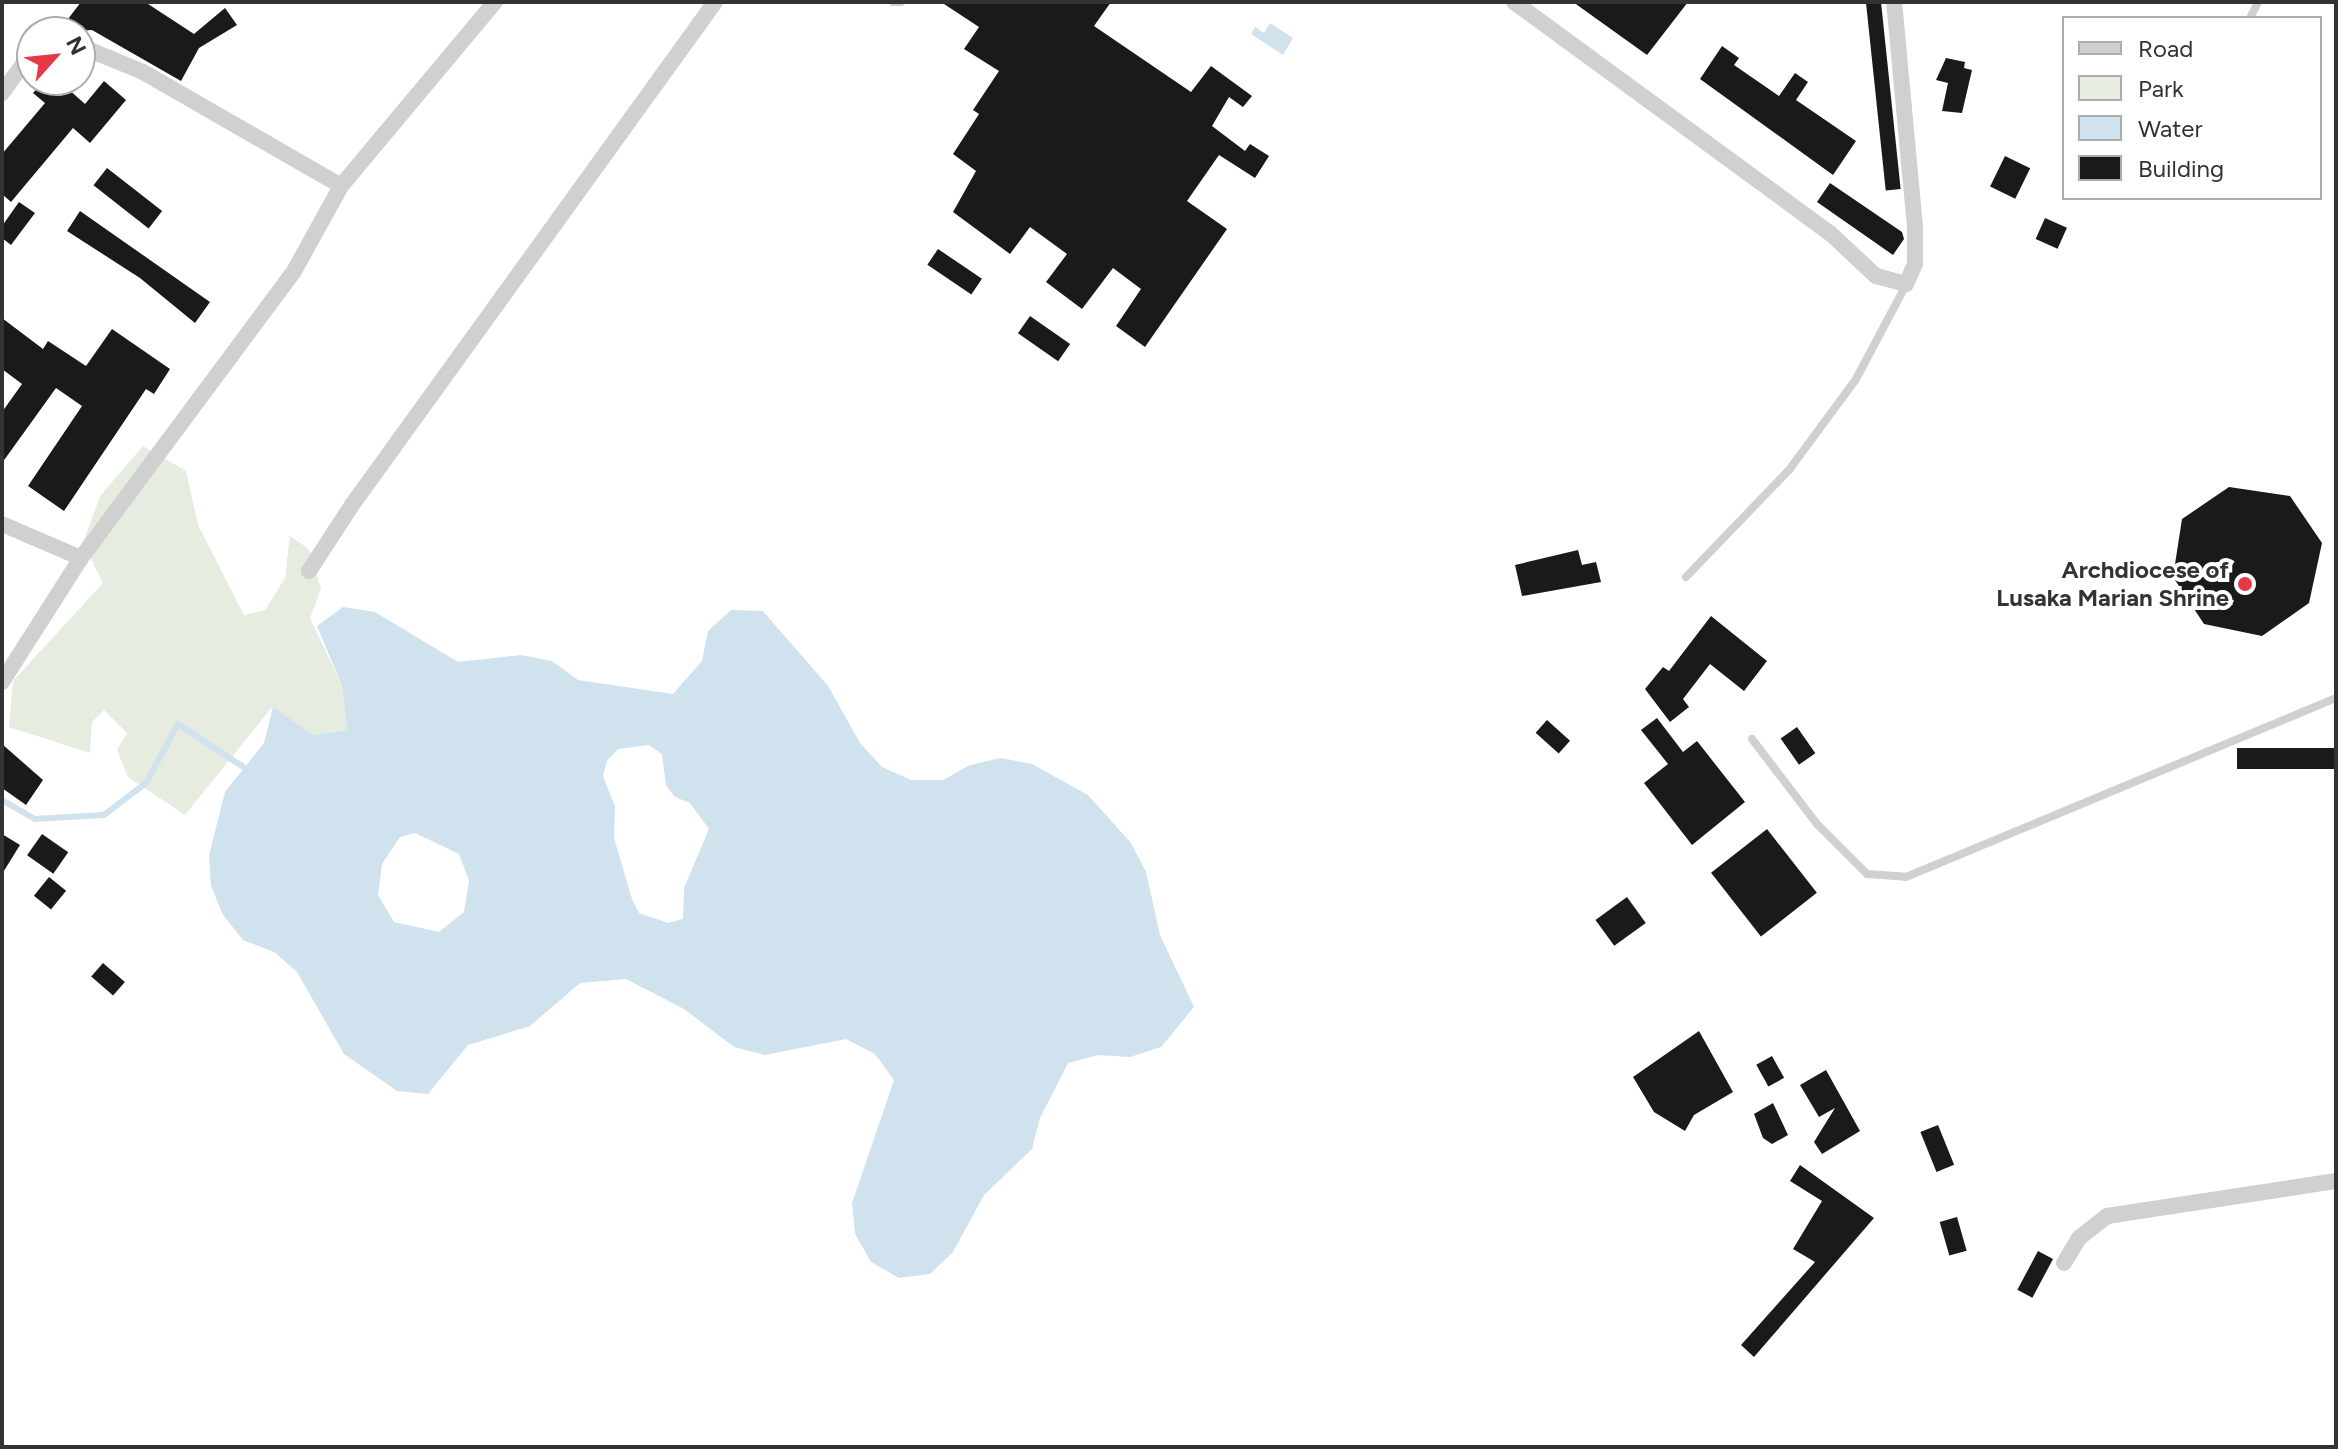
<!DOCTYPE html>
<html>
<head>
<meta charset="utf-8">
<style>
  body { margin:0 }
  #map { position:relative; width:2338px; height:1449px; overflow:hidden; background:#fff; font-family:Figtree,sans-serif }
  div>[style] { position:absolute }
  .green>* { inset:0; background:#e6ecdf }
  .water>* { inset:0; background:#cfe2ee }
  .stream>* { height:6px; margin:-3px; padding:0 3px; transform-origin:3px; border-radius:3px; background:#cfe2ee }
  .building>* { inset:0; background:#1a1a1a; transform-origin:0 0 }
  .lane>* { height:8px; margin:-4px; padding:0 4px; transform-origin:4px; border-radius:4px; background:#d0d0d0 }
  .street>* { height:16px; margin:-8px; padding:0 8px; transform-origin:8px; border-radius:8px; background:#d0d0d0 }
  .dots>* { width:22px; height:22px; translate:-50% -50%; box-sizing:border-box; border:4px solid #fff; border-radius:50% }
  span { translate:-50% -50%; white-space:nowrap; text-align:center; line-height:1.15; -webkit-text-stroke:8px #fff; paint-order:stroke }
  .poi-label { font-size:24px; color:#333; font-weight:700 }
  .right { translate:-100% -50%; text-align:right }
  .frame { position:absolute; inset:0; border:4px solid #333; pointer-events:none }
  .legend { position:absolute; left:2062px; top:16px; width:260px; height:184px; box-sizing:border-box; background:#fff; border:2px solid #adadad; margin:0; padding:10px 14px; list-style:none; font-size:24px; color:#333 }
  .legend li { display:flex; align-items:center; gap:16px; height:40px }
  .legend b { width:40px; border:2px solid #adadad }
  .north { position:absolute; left:16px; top:16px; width:80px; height:80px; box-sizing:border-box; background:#fff; border:2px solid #adadad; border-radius:50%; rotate:63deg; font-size:22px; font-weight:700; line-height:32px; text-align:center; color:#333 }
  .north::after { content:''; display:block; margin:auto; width:28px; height:36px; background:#e63946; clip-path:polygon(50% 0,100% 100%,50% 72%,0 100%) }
</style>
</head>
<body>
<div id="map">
  <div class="green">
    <div style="clip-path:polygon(143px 446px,186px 471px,198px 525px,244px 615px,265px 610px,285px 578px,290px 536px,309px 549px,321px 589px,310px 618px,342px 686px,347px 730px,313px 735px,272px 707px,185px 815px,128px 777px,117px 750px,127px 733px,104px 710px,92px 722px,90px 753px,9px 727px,13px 681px,103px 583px,83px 543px,100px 496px)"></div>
  </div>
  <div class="water">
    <div style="clip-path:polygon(1270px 23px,1293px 38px,1283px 55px,1251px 34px,1255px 27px,1264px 33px)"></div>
    <div style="clip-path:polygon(evenodd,343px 607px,375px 612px,458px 662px,521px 655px,552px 661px,578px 680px,673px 694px,702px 661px,708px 631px,731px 610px,763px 611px,828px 686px,860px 743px,882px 767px,911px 780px,943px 780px,970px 765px,1001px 758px,1032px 764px,1088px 795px,1131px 843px,1146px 872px,1160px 935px,1194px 1007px,1161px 1047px,1130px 1057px,1098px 1055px,1068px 1063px,1040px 1118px,1032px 1149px,984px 1195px,953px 1252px,930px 1274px,899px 1278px,871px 1262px,855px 1234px,852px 1203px,894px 1080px,875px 1054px,846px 1039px,765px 1055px,734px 1047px,684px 1009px,626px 979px,580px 983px,530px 1026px,468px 1045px,428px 1094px,397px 1091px,344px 1054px,297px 972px,274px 952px,243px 940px,223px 915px,211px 886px,209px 855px,225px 792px,264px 743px,273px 707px,313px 735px,347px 730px,342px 686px,317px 626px,343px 607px,649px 745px,662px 754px,666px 785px,675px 797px,690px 803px,709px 829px,684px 888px,683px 919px,668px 923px,639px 913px,632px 899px,614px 838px,615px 806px,603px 776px,607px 761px,618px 749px,649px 745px,343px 607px,415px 833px,459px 854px,469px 881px,464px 912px,439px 932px,394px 922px,378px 895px,382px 864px,400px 837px,415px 833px)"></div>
  </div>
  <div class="stream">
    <div style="left:2px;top:800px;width:38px;rotate:30deg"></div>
    <div style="left:35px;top:819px;width:69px;rotate:-3.3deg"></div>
    <div style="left:104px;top:815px;width:53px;rotate:-37.3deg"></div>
    <div style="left:146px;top:783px;width:67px;rotate:-61.5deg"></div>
    <div style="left:178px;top:724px;width:77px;rotate:33.3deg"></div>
  </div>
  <div class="building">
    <div style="clip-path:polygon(81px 2px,145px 2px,194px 34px,225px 8px,237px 25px,199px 48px,181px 81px,92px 30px,58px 32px)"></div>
    <div style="clip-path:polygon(941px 2px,1111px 2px,1094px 26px,1191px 92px,1211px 66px,1252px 96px,1243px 107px,1229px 97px,1212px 126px,1245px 151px,1250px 144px,1269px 156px,1255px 178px,1219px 155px,1187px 201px,1227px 229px,1145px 347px,1116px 326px,1141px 289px,1113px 268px,1082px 309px,1046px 282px,1067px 254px,1030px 227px,1010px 254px,953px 212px,976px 171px,953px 154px,979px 114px,973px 110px,999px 71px,964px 49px,979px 27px)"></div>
    <div style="clip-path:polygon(1573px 2px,1688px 2px,1647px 55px)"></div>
    <div style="left:1881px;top:2px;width:188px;height:15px;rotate:84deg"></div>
    <div style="clip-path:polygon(1722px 46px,1739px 58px,1734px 65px,1779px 96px,1795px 73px,1808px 82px,1796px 100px,1856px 141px,1833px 175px,1700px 79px)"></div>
    <div style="clip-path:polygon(1946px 58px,1965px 62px,1964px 68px,1972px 70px,1962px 113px,1942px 111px,1948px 83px,1936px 80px)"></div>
    <div style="clip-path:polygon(44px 80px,58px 80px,85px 104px,104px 81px,126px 100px,90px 143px,73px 128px,11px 202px,2px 194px,2px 154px,45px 103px,33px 93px)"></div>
    <div style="left:2005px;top:156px;width:28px;height:34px;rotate:26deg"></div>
    <div style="left:107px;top:168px;width:70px;height:22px;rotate:38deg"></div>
    <div style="clip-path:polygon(1830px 183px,1902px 232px,1904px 239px,1893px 255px,1817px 202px)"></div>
    <div style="clip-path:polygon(19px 202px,35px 213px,11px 245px,2px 238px,2px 226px)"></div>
    <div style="clip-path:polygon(80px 211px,210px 302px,195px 323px,140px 278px,67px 231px)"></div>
    <div style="left:2045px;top:218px;width:24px;height:23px;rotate:24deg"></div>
    <div style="left:938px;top:249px;width:53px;height:19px;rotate:34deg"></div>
    <div style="left:1030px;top:316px;width:49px;height:21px;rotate:35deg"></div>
    <div style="clip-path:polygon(2px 318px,43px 349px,48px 341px,86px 366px,112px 329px,170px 369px,154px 394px,146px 389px,64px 511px,28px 486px,82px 406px,56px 388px,2px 463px,2px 412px,22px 384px,2px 369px)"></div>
    <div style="clip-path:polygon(2229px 487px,2290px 496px,2322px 543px,2309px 603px,2262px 636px,2204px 624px,2173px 577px,2182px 519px)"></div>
    <div style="clip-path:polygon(1578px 550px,1582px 565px,1596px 562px,1601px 582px,1522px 596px,1515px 565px)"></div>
    <div style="clip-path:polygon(1711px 616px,1767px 661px,1744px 691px,1710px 664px,1683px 699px,1689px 707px,1670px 722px,1645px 689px,1663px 667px,1669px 671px)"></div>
    <div style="clip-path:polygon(1657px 718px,1683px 752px,1697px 741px,1745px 802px,1692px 845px,1644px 783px,1668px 764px,1641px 730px)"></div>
    <div style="left:1547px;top:720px;width:31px;height:17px;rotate:42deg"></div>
    <div style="left:1797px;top:727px;width:32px;height:20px;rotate:55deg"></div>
    <div style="clip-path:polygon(2px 744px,43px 780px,26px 805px,2px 788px)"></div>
    <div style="left:2336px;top:748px;width:21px;height:99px;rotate:90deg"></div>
    <div style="left:1767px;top:829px;width:81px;height:71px;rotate:52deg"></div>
    <div style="clip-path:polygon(2px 834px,20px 845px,2px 874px)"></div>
    <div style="left:42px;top:834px;width:32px;height:26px;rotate:35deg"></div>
    <div style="left:49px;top:877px;width:22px;height:24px;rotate:39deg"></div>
    <div style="left:1627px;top:897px;width:32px;height:39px;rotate:54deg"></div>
    <div style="left:103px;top:963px;width:29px;height:18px;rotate:41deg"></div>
    <div style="clip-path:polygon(1699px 1031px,1733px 1092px,1694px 1115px,1685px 1131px,1654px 1112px,1633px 1077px)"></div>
    <div style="left:1772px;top:1056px;width:25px;height:18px;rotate:61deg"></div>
    <div style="clip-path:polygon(1826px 1070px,1860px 1131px,1822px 1154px,1814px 1142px,1835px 1108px,1819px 1117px,1800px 1085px)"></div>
    <div style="clip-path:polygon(1773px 1103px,1788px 1135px,1772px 1144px,1763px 1138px,1754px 1114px)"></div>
    <div style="left:1938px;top:1125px;width:43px;height:19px;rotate:68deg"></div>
    <div style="clip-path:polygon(1800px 1165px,1874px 1218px,1754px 1357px,1741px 1345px,1815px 1262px,1793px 1249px,1822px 1201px,1790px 1181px)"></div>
    <div style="left:1957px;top:1217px;width:35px;height:18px;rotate:74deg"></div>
    <div style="left:2038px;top:1251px;width:17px;height:44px;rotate:28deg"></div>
  </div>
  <div class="lane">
    <div style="left:893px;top:2px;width:8px"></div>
    <div style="left:2250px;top:18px;width:18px;rotate:-63deg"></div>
    <div style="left:1686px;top:577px;width:149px;rotate:-46.1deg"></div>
    <div style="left:1789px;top:470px;width:113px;rotate:-53.6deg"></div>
    <div style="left:1856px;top:379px;width:106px;rotate:-62deg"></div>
    <div style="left:1752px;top:739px;width:107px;rotate:52.6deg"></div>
    <div style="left:1817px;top:824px;width:71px;rotate:45deg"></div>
    <div style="left:1867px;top:874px;width:39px;rotate:4deg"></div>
    <div style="left:1906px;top:877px;width:466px;rotate:-22.6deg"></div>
  </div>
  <div class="street">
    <div style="left:1514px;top:2px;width:391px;rotate:36.2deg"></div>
    <div style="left:1830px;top:233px;width:63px;rotate:43.1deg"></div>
    <div style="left:1876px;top:276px;width:31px;rotate:15deg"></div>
    <div style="left:1906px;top:284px;width:22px;rotate:-66deg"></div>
    <div style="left:1915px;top:264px;width:37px;rotate:-90deg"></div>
    <div style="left:1915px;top:227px;width:226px;rotate:-95.3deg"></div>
    <div style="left:80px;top:46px;width:68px;rotate:22.4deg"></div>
    <div style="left:143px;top:72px;width:228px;rotate:29.9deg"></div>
    <div style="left:2px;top:93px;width:51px;rotate:-53.8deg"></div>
    <div style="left:2px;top:524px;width:86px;rotate:23.3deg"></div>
    <div style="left:309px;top:571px;width:79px;rotate:-56.9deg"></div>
    <div style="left:352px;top:505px;width:620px;rotate:-54.18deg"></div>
    <div style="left:2px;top:682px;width:147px;rotate:-57.5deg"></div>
    <div style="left:81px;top:558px;width:355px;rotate:-53.4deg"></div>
    <div style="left:293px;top:273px;width:99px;rotate:-61.1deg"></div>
    <div style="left:341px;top:186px;width:240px;rotate:-50.1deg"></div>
    <div style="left:2064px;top:1263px;width:29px;rotate:-59deg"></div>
    <div style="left:2079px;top:1238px;width:36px;rotate:-38deg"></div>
    <div style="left:2107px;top:1216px;width:232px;rotate:-8.7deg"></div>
  </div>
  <div class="dots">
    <div style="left:2245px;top:584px;background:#e63946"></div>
  </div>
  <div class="poi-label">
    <span class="right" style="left:2229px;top:584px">Archdiocese of<br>Lusaka Marian Shrine</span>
  </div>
  <div class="frame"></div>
  <ul class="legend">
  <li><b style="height:10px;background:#d0d0d0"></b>Road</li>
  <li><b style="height:22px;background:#e6ecdf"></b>Park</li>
  <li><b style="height:22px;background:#cfe2ee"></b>Water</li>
  <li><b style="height:22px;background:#1a1a1a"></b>Building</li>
  </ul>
  <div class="north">N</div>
</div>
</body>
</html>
